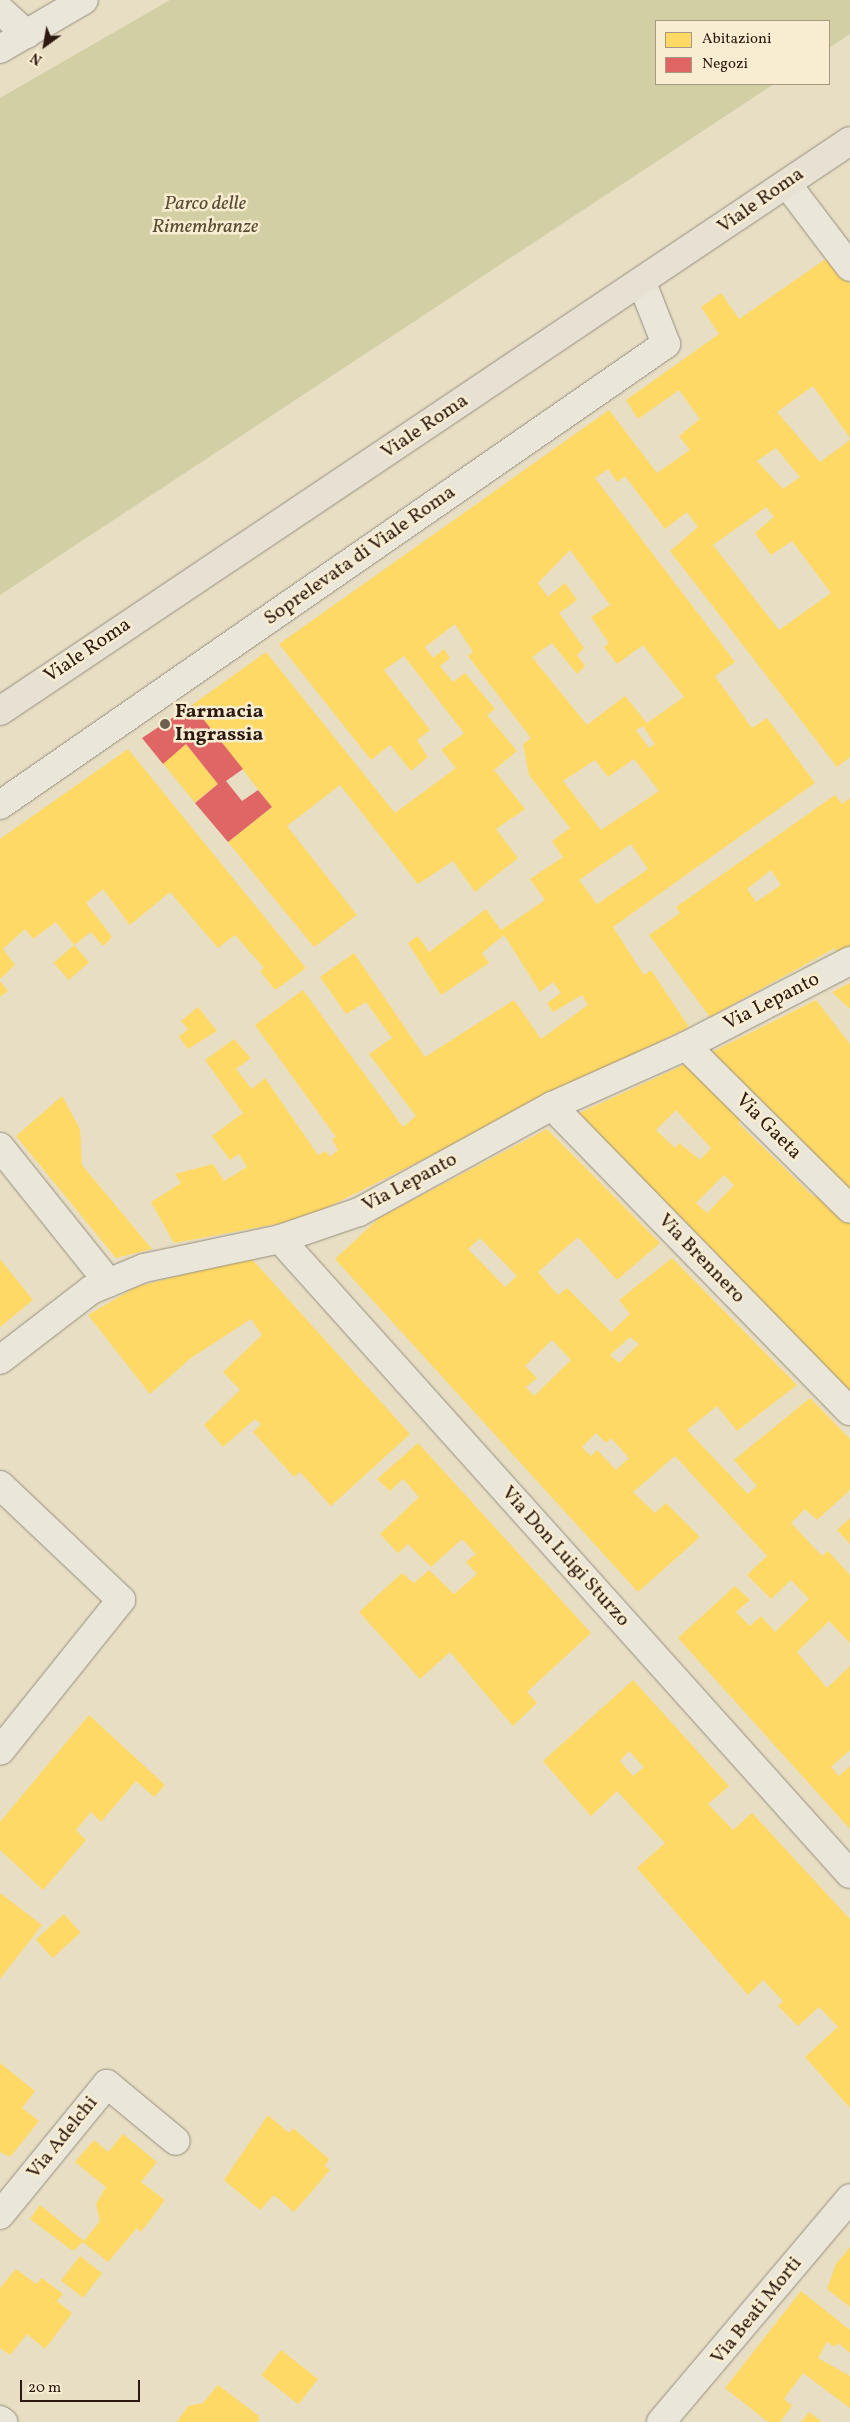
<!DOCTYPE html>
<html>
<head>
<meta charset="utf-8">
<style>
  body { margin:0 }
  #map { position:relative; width:850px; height:2422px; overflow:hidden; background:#e7dec4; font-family:Vollkorn,serif }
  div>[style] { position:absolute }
  .green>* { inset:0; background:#d2cfa5 }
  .homes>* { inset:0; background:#ffd966; transform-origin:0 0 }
  .shops>* { inset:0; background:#e06666 }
  .roads { filter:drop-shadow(0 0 1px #968e7f) drop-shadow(0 0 1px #968e7f) }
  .minor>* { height:28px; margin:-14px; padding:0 14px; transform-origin:14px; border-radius:14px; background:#eae6d9 }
  .major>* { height:28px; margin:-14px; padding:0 14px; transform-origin:14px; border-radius:14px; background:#e7e1d3 }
  .dots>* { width:14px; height:14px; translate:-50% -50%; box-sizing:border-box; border:2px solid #f8edd0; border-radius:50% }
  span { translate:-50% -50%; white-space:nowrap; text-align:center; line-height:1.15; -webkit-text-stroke:5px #f8edd0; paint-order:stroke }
  .street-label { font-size:20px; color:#2d1912 }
  .park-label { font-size:20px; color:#594c36; font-style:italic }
  .poi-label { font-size:20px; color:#2d1912; font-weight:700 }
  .left { translate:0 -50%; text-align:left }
  .legend { position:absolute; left:655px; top:20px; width:175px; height:65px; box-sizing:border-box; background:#f8edd0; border:1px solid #a79884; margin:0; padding:6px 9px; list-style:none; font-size:15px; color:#2d1912 }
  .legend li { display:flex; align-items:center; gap:10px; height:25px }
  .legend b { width:25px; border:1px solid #a79884 }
  .north { position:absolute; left:20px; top:20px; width:50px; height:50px; -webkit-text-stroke:4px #f8edd0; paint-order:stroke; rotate:212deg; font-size:14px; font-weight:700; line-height:20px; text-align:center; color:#2d1912 }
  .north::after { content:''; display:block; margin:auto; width:18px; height:22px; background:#2d1912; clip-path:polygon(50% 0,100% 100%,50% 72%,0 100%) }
  .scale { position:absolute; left:20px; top:2380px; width:120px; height:22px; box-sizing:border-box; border:2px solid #2d1912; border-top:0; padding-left:6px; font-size:15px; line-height:18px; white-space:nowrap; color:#2d1912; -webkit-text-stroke:4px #f8edd0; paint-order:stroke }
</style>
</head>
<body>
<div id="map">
  <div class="green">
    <div style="clip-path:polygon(170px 0,850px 0,850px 34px,829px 48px,829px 21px,656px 21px,656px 84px,774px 84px,0 595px,0 98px)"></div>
  </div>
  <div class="homes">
    <div style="clip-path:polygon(evenodd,830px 256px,850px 284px,850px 438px,813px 386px,777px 412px,820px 462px,850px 440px,850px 757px,837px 767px,670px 551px,698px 527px,687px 512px,665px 529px,625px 476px,617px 482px,608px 469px,595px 478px,735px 662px,715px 676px,752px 728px,767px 718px,815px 783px,613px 927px,644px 975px,651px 970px,689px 1027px,304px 1219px,174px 1243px,151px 1202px,181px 1183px,175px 1174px,213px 1164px,224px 1181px,247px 1167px,239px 1154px,230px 1160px,212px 1136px,243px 1113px,205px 1060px,234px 1039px,251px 1058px,236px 1069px,252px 1089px,265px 1078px,318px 1155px,326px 1151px,330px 1157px,338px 1150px,332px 1139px,336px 1137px,255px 1025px,303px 990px,403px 1127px,416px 1116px,369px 1054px,392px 1038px,366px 1002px,346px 1014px,320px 977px,354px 953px,425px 1057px,514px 1000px,541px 1039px,588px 1005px,582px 995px,553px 1012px,547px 1003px,561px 993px,553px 982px,540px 992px,504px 935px,482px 953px,489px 963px,441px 995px,408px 943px,418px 936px,429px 952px,486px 909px,501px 930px,545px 900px,530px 879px,563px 857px,552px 841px,570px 828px,529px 775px,523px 744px,531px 738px,468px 656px,473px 652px,455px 624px,425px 647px,433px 658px,444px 649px,450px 658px,440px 666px,453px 682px,465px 673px,495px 709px,487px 715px,517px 751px,494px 770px,525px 809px,496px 829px,518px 858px,475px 892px,453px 861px,418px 884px,340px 785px,287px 826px,357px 915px,314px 947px,228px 842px,272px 807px,192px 705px,266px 652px,395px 813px,456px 768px,441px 750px,464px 733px,404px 656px,384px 670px,430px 730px,417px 740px,428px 757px,411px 771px,390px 745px,371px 760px,279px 644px,609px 410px,657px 473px,690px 450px,679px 436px,700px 419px,679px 390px,638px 419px,626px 400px,719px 334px,701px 307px,721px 293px,739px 319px,830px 256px,776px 448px,800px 477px,783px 489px,757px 461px,776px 448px,830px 256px,766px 507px,774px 517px,755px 533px,771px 555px,792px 541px,831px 593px,779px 630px,713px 545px,766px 507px,830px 256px,570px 550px,610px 605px,591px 617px,609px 643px,604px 647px,617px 664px,643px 645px,684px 697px,647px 723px,625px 696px,587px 725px,532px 657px,552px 643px,577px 674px,585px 666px,577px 655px,584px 648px,559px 613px,577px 600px,565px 583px,548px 597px,538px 583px,570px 550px,830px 256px,643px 726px,655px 744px,649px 748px,636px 730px,643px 726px,830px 256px,634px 759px,659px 791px,601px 830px,563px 781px,595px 760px,608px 777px,634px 759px,830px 256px,631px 844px,648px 869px,597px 904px,579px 880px,631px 844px)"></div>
    <div style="left:186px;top:744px;width:51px;height:30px;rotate:51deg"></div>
    <div style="clip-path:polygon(128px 749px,306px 968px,275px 990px,260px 971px,264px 968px,235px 935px,218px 948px,170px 892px,130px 925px,103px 889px,86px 903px,112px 937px,103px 946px,91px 932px,74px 945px,56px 922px,33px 939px,25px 929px,3px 949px,15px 965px,0 979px,0 839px)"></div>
    <div style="clip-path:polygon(evenodd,835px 795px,842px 804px,850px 798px,850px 947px,839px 954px,835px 948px,710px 1017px,649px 935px,680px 913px,676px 907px,835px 795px,771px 870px,781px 885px,756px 902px,747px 889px,771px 870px)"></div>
    <div style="left:74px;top:945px;width:23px;height:27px;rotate:49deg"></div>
    <div style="clip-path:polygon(0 981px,8px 991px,0 997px)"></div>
    <div style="clip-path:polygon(850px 983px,850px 1009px,832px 992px)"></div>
    <div style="clip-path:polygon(816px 1000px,850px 1044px,850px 1194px,706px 1055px)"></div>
    <div style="clip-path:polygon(198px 1007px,217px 1031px,188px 1049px,179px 1037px,188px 1029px,181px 1021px)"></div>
    <div style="clip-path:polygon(evenodd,688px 1063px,744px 1117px,738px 1123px,814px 1197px,819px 1193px,850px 1223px,850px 1398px,573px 1116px,688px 1063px,676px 1110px,711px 1148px,700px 1160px,679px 1143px,675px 1148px,656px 1130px,676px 1110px,688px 1063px,724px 1175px,734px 1185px,707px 1213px,696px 1203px,724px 1175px)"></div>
    <div style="clip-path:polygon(62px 1096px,80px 1129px,82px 1165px,152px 1249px,116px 1258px,16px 1136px)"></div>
    <div style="clip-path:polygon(evenodd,547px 1129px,660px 1243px,617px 1280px,578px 1237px,538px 1272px,558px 1295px,567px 1288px,611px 1332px,630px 1314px,619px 1300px,672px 1258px,797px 1385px,737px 1431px,717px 1406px,687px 1430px,748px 1494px,757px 1486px,734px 1460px,810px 1398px,850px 1439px,850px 1490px,817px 1520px,805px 1509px,791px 1523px,822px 1556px,828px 1551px,850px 1575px,850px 1643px,829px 1621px,797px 1652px,827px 1688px,850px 1666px,850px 1750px,831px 1767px,839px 1776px,850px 1766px,850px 1829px,678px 1638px,735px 1586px,750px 1600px,736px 1612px,750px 1626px,761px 1616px,775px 1632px,809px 1599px,791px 1580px,771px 1599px,747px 1575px,767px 1556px,675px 1456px,633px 1492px,655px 1513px,666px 1503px,700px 1537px,638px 1592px,335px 1259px,379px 1218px,547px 1129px,480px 1238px,517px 1276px,505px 1287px,468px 1249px,480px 1238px,547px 1129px,630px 1337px,639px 1344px,619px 1363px,610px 1355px,630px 1337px,547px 1129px,552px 1340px,571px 1360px,534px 1396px,526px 1387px,537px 1378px,525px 1366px,552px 1340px,547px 1129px,596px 1433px,606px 1443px,611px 1438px,629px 1458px,616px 1470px,597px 1450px,591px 1456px,582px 1447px,596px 1433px)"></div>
    <div style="clip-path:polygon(250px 1257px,410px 1434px,331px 1506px,300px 1472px,294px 1477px,253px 1432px,261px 1424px,255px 1419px,223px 1447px,204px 1425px,240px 1390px,223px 1372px,262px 1335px,251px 1319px,191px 1358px,150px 1394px,88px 1315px,136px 1287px)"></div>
    <div style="clip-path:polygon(0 1259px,33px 1300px,0 1327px)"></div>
    <div style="clip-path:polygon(418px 1443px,591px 1633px,527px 1692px,537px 1703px,513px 1726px,450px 1652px,420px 1679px,359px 1612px,402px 1573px,414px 1583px,429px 1570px,454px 1594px,477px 1574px,466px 1562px,476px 1554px,462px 1539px,431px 1567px,408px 1544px,398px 1553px,380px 1534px,419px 1497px,403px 1479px,390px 1491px,377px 1479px)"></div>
    <div style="clip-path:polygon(850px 1518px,850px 1544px,837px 1530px)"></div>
    <div style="clip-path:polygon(evenodd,633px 1680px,729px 1786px,708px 1804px,733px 1830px,752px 1813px,850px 1919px,850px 2108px,805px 2057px,838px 2027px,819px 2007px,798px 2026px,778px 2006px,783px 2001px,763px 1980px,748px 1995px,637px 1868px,665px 1843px,617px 1791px,591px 1816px,543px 1761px,633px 1680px,629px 1751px,644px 1767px,633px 1776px,620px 1761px,629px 1751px)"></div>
    <div style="clip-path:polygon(89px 1715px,165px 1785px,154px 1797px,136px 1781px,101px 1822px,91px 1812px,76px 1830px,86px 1840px,43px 1890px,0 1850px,0 1822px)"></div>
    <div style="clip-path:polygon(0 1893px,42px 1925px,0 1979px)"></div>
    <div style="left:64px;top:1914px;width:25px;height:38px;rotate:48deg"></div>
    <div style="clip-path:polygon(0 2063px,35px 2091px,22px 2108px,39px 2121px,10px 2157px,0 2152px)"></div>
    <div style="clip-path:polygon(268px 2115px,289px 2133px,293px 2128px,329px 2159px,325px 2166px,330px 2170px,294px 2212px,274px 2195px,260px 2210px,224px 2180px)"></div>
    <div style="clip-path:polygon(123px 2134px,157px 2162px,141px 2182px,165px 2200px,141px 2232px,137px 2228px,108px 2262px,83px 2242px,73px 2251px,30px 2219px,40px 2205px,84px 2241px,100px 2221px,96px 2204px,106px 2187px,75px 2162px,94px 2140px,108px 2152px)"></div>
    <div style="clip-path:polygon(850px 2247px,850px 2307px,827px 2289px,836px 2264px)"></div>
    <div style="left:80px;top:2256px;width:28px;height:31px;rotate:38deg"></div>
    <div style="clip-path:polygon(16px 2269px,36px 2284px,42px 2278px,63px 2294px,57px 2301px,72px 2313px,45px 2349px,27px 2334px,10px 2355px,0 2348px,0 2288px)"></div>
    <div style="clip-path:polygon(801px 2291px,850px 2330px,850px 2353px,838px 2343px,835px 2347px,827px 2342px,818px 2358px,850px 2376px,850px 2408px,803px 2373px,784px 2399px,792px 2406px,780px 2422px,768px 2422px,725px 2388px)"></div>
    <div style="left:281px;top:2350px;width:47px;height:32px;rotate:38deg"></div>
    <div style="clip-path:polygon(218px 2385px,259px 2416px,258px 2422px,177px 2422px,188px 2406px,203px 2403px)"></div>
    <div style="clip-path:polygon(809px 2412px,822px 2422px,801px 2422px)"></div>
  </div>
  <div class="shops">
    <div style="clip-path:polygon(192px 705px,243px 769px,226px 781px,242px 801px,258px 790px,272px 807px,228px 842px,195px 803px,218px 784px,186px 744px,163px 764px,142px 738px)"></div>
  </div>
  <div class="roads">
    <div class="minor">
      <div style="left:0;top:10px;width:36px;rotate:42deg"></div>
      <div style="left:0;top:49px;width:97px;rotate:-30.3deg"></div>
      <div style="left:787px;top:184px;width:104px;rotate:52.8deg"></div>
      <div style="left:0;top:805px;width:810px;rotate:-34.69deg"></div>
      <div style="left:666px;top:344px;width:66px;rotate:-111.5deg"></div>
      <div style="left:686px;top:1046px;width:231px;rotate:44.8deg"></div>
      <div style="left:552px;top:1106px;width:426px;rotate:45.7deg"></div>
      <div style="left:0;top:1147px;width:174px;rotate:51.3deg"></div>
      <div style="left:280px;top:1239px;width:853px;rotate:48.09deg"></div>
      <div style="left:0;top:1360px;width:115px;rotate:-37.6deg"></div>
      <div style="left:91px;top:1290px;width:57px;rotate:-22.5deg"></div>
      <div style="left:144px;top:1268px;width:139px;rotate:-12deg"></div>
      <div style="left:280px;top:1239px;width:83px;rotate:-18.9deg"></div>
      <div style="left:359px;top:1212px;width:220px;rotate:-28.8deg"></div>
      <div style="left:552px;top:1106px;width:147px;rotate:-24.1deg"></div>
      <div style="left:686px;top:1046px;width:185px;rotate:-27.4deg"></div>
      <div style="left:0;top:1485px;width:167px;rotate:43.5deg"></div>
      <div style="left:121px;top:1600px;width:193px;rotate:128.7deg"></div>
      <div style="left:0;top:2215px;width:169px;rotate:-50.8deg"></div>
      <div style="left:107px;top:2084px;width:89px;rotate:39.6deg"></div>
      <div style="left:0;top:2420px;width:4px;rotate:34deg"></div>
      <div style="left:661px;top:2422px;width:293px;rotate:-49.8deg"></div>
    </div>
    <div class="major">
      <div style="left:0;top:711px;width:1023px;rotate:-33.85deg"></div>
    </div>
  </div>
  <div class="dots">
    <div style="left:165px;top:724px;background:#6e5e50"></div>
  </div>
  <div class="street-label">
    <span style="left:761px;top:201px;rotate:-35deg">Viale Roma</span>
    <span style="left:425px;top:427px;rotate:-34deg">Viale Roma</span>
    <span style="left:360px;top:556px;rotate:-35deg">Soprelevata di Viale Roma</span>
    <span style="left:88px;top:651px;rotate:-34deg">Viale Roma</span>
    <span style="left:772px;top:1002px;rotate:-27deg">Via Lepanto</span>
    <span style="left:768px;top:1127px;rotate:45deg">Via Gaeta</span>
    <span style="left:410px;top:1183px;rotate:-28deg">Via Lepanto</span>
    <span style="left:701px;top:1259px;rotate:46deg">Via Brennero</span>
    <span style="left:565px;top:1557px;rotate:48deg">Via Don Luigi Sturzo</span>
    <span style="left:63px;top:2138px;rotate:-51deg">Via Adelchi</span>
    <span style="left:757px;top:2311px;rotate:-51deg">Via Beati Morti</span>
  </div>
  <div class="park-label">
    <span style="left:205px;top:216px">Parco delle<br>Rimembranze</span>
  </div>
  <div class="poi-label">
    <span class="left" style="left:175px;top:724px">Farmacia<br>Ingrassia</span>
  </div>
  <ul class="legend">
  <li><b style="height:14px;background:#ffd966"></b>Abitazioni</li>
  <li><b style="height:14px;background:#e06666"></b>Negozi</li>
  </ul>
  <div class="north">N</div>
  <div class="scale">20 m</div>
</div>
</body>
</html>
